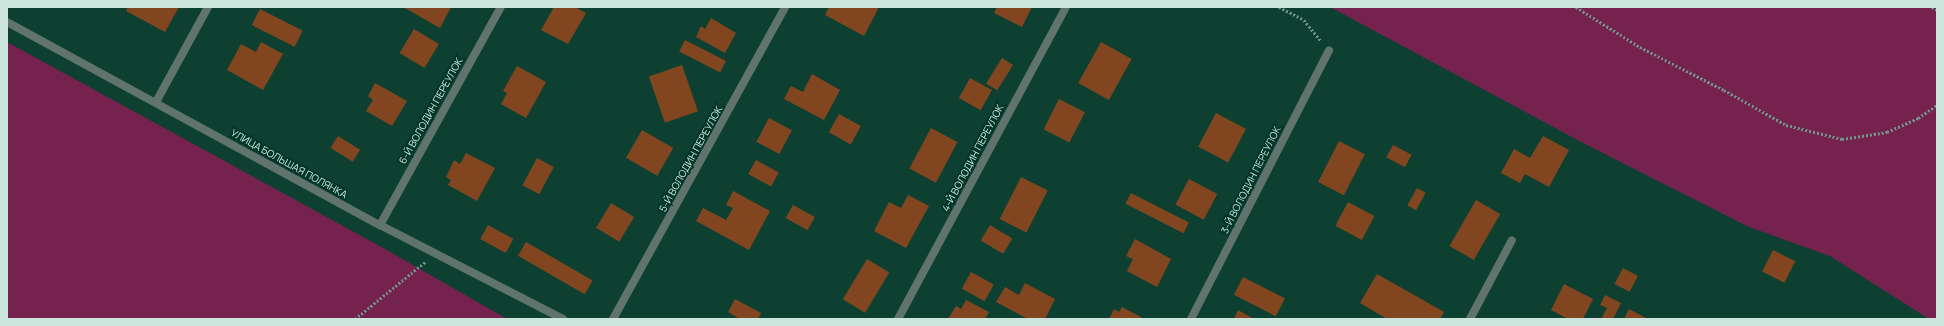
<!DOCTYPE html>
<html>
<head>
<meta charset="utf-8">
<style>
  body { margin:0 }
  #map { position:relative; width:1944px; height:326px; overflow:hidden; background:#0e4032; font-family:Manrope,sans-serif }
  div>[style] { position:absolute }
  .green>* { inset:0; background:#75224f }
  .building>* { inset:0; background:#81461f; transform-origin:0 0 }
  .path>* { height:2.5px; margin-top:-1.25px; transform-origin:0; background:repeating-linear-gradient(90deg,#70968a 0 2px,transparent 0 4px) }
  .street>* { height:8px; margin:-4px; padding:0 4px; transform-origin:4px; border-radius:4px; background:#60746d }
  span { translate:-50% -50%; white-space:nowrap; text-align:center; line-height:1.15; -webkit-text-stroke:3.5px #003528; paint-order:stroke }
  .street-label { font-size:10px; color:#cde6dd }
  .frame { position:absolute; inset:0; border:8px solid #cde6dd; pointer-events:none }
</style>
</head>
<body>
<div id="map">
  <div class="green">
    <div style="clip-path:polygon(1330px 7px,1937px 7px,1937px 319px,1929px 319px,1830px 256px,1749px 227px,1585px 144px)"></div>
    <div style="clip-path:polygon(7px 42px,385px 249px,507px 319px,7px 319px)"></div>
  </div>
  <div class="building">
    <div style="clip-path:polygon(128px 7px,179px 7px,165px 32px,126px 11px)"></div>
    <div style="clip-path:polygon(403px 7px,451px 7px,440px 28px)"></div>
    <div style="clip-path:polygon(554px 7px,575px 7px,586px 13px,568px 44px,541px 30px)"></div>
    <div style="clip-path:polygon(829px 7px,879px 7px,864px 36px,825px 15px)"></div>
    <div style="clip-path:polygon(997px 7px,1032px 7px,1022px 27px,994px 13px)"></div>
    <div style="left:260px;top:9px;width:48px;height:18px;rotate:27deg"></div>
    <div style="clip-path:polygon(711px 18px,736px 33px,725px 53px,696px 37px,701px 26px,705px 29px)"></div>
    <div style="left:414px;top:29px;width:29px;height:28px;rotate:31deg"></div>
    <div style="left:685px;top:40px;width:46px;height:13px;rotate:27deg"></div>
    <div style="clip-path:polygon(261px 42px,283px 54px,263px 90px,227px 70px,241px 44px,256px 52px)"></div>
    <div style="left:1101px;top:42px;width:35px;height:47px;rotate:29deg"></div>
    <div style="left:1002px;top:58px;width:13px;height:30px;rotate:32deg"></div>
    <div style="left:682px;top:65px;width:49px;height:35px;rotate:71deg"></div>
    <div style="clip-path:polygon(517px 66px,546px 82px,526px 118px,501px 104px,507px 93px,503px 91px)"></div>
    <div style="clip-path:polygon(812px 74px,840px 90px,824px 120px,784px 99px,791px 86px,803px 92px)"></div>
    <div style="left:970px;top:78px;width:25px;height:23px;rotate:29deg"></div>
    <div style="clip-path:polygon(375px 83px,407px 101px,392px 126px,366px 111px,373px 100px,368px 96px)"></div>
    <div style="left:1059px;top:99px;width:29px;height:34px;rotate:27deg"></div>
    <div style="left:1216px;top:113px;width:34px;height:38px;rotate:28deg"></div>
    <div style="left:839px;top:114px;width:25px;height:21px;rotate:29deg"></div>
    <div style="left:769px;top:118px;width:26px;height:27px;rotate:28deg"></div>
    <div style="left:931px;top:128px;width:30px;height:46px;rotate:28deg"></div>
    <div style="left:642px;top:130px;width:36px;height:32px;rotate:30deg"></div>
    <div style="left:338px;top:136px;width:26px;height:14px;rotate:32deg"></div>
    <div style="clip-path:polygon(1543px 136px,1569px 150px,1549px 187px,1525px 174px,1520px 183px,1501px 173px,1514px 149px,1530px 158px)"></div>
    <div style="left:1339px;top:141px;width:29px;height:46px;rotate:27deg"></div>
    <div style="left:1393px;top:145px;width:21px;height:14px;rotate:28deg"></div>
    <div style="clip-path:polygon(466px 153px,495px 168px,477px 201px,448px 185px,451px 180px,446px 177px,454px 160px,460px 164px)"></div>
    <div style="left:537px;top:158px;width:19px;height:31px;rotate:28deg"></div>
    <div style="left:756px;top:160px;width:26px;height:16px;rotate:29deg"></div>
    <div style="left:1021px;top:177px;width:30px;height:47px;rotate:27deg"></div>
    <div style="left:1189px;top:179px;width:32px;height:29px;rotate:28deg"></div>
    <div style="left:1417px;top:188px;width:10px;height:20px;rotate:29deg"></div>
    <div style="clip-path:polygon(733px 191px,770px 211px,749px 250px,696px 221px,703px 208px,726px 220px,733px 208px,726px 205px)"></div>
    <div style="left:1131px;top:193px;width:65px;height:12px;rotate:27deg"></div>
    <div style="clip-path:polygon(908px 195px,929px 206px,906px 248px,874px 231px,889px 202px,901px 208px)"></div>
    <div style="left:1476px;top:200px;width:28px;height:53px;rotate:30deg"></div>
    <div style="left:1348px;top:202px;width:30px;height:27px;rotate:28deg"></div>
    <div style="left:611px;top:203px;width:27px;height:29px;rotate:31deg"></div>
    <div style="left:793px;top:205px;width:25px;height:15px;rotate:29deg"></div>
    <div style="left:488px;top:225px;width:29px;height:16px;rotate:29deg"></div>
    <div style="left:990px;top:225px;width:26px;height:18px;rotate:31deg"></div>
    <div style="clip-path:polygon(1135px 239px,1171px 259px,1157px 287px,1127px 271px,1133px 259px,1126px 256px)"></div>
    <div style="left:526px;top:242px;width:77px;height:16px;rotate:30deg"></div>
    <div style="left:1773px;top:250px;width:25px;height:24px;rotate:27deg"></div>
    <div style="left:867px;top:259px;width:26px;height:47px;rotate:31deg"></div>
    <div style="left:1623px;top:268px;width:17px;height:18px;rotate:28deg"></div>
    <div style="left:971px;top:272px;width:26px;height:19px;rotate:29deg"></div>
    <div style="clip-path:polygon(1377px 274px,1444px 312px,1440px 319px,1387px 319px,1360px 303px)"></div>
    <div style="left:1243px;top:277px;width:47px;height:20px;rotate:27deg"></div>
    <div style="clip-path:polygon(1025px 283px,1055px 299px,1045px 319px,1028px 319px,996px 302px,1005px 287px,1019px 295px)"></div>
    <div style="clip-path:polygon(1564px 284px,1593px 299px,1583px 319px,1568px 319px,1551px 310px)"></div>
    <div style="clip-path:polygon(1605px 295px,1621px 303px,1613px 319px,1601px 319px,1607px 308px,1600px 305px)"></div>
    <div style="clip-path:polygon(735px 299px,761px 313px,758px 319px,738px 319px,738px 318px,728px 312px)"></div>
    <div style="clip-path:polygon(966px 300px,989px 312px,985px 319px,948px 319px,956px 306px,961px 309px)"></div>
    <div style="clip-path:polygon(1122px 307px,1141px 317px,1141px 319px,1109px 319px,1114px 309px,1119px 312px)"></div>
    <div style="clip-path:polygon(1629px 309px,1648px 319px,1624px 319px)"></div>
    <div style="clip-path:polygon(1238px 310px,1254px 319px,1234px 319px)"></div>
  </div>
  <div class="path">
    <div style="left:1279px;top:7px;width:28px;rotate:27deg"></div>
    <div style="left:1304px;top:20px;width:27px;rotate:51deg"></div>
    <div style="left:1576px;top:7px;width:75px;rotate:32deg"></div>
    <div style="left:1640px;top:47px;width:94px;rotate:27.1deg"></div>
    <div style="left:1724px;top:90px;width:71px;rotate:29.4deg"></div>
    <div style="left:1786px;top:125px;width:58px;rotate:14deg"></div>
    <div style="left:1842px;top:139px;width:46px;rotate:-8.8deg"></div>
    <div style="left:1887px;top:132px;width:34px;rotate:-24deg"></div>
    <div style="left:1918px;top:118px;width:23px;rotate:-34deg"></div>
    <div style="left:1932px;top:7px;width:6px;rotate:31deg"></div>
    <div style="left:355px;top:319px;width:92px;rotate:-39.2deg"></div>
  </div>
  <div class="street">
    <div style="left:7px;top:22px;width:425px;rotate:28.6deg"></div>
    <div style="left:380px;top:225px;width:206px;rotate:27.2deg"></div>
    <div style="left:156px;top:102px;width:108px;rotate:-61.3deg"></div>
    <div style="left:380px;top:225px;width:249px;rotate:-61deg"></div>
    <div style="left:613px;top:319px;width:356px;rotate:-61.1deg"></div>
    <div style="left:898px;top:319px;width:354px;rotate:-61.7deg"></div>
    <div style="left:1191px;top:319px;width:302px;rotate:-62.8deg"></div>
    <div style="left:1470px;top:319px;width:89px;rotate:-62deg"></div>
  </div>
  <div class="street-label">
    <span style="left:431px;top:111px;rotate:-61deg">6-Й ВОЛОДИН ПЕРЕУЛОК</span>
    <span style="left:973px;top:158px;rotate:-62deg">4-Й ВОЛОДИН ПЕРЕУЛОК</span>
    <span style="left:691px;top:159px;rotate:-61deg">5-Й ВОЛОДИН ПЕРЕУЛОК</span>
    <span style="left:289px;top:164px;rotate:29deg">УЛИЦА БОЛЬШАЯ ПОЛЯНКА</span>
    <span style="left:1251px;top:180px;rotate:-63deg">3-Й ВОЛОДИН ПЕРЕУЛОК</span>
  </div>
  <div class="frame"></div>
</div>
</body>
</html>
